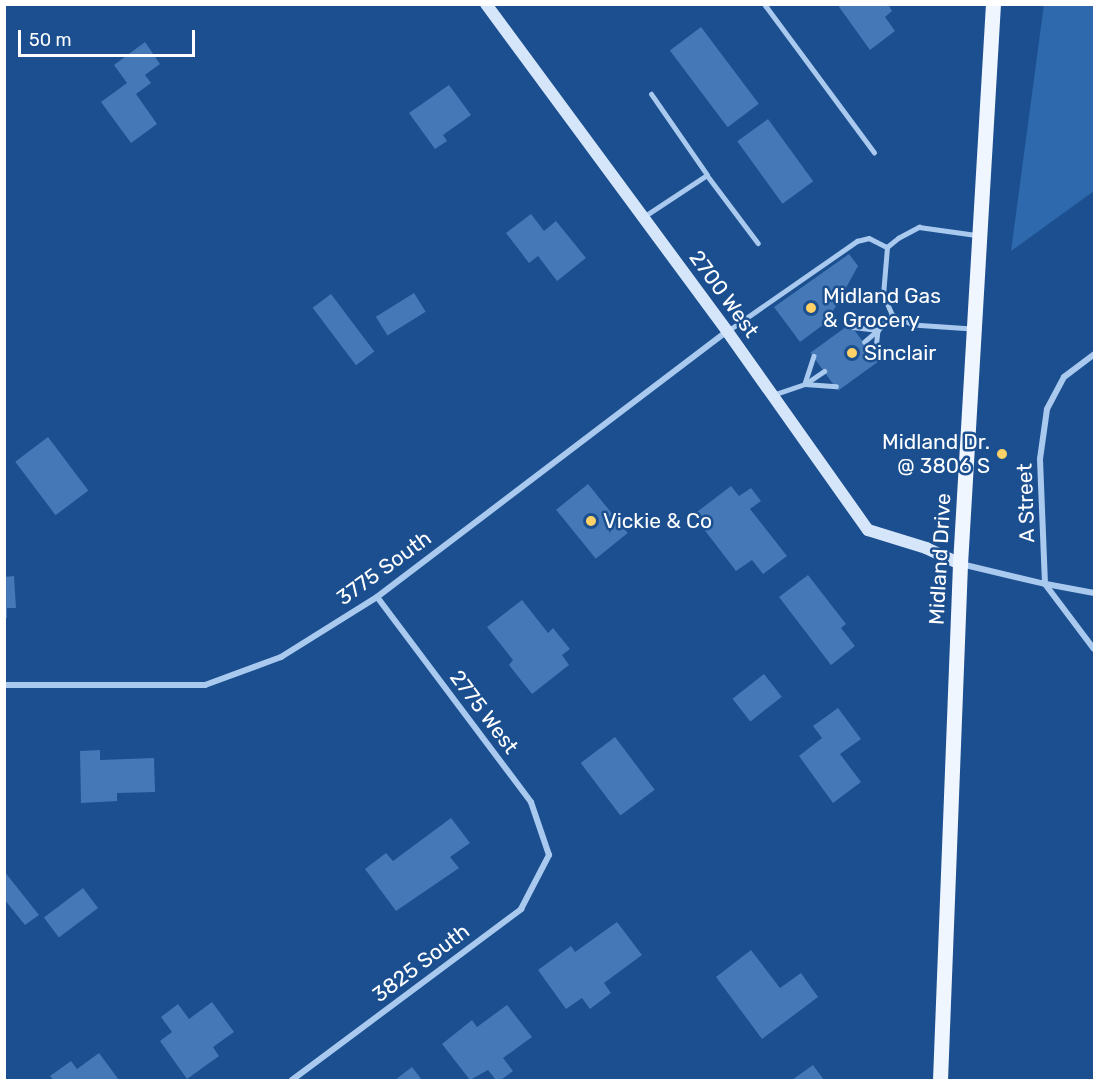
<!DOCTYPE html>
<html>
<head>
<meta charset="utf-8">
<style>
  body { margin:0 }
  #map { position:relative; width:1099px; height:1085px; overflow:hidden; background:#1b4f8f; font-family:Rubik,sans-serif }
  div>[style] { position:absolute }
  .green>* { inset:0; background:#2e69ad }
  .building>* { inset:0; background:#4478b7; transform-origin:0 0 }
  .lane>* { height:4.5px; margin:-2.25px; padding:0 2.25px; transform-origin:2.25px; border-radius:2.25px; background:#a9c9ee }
  .street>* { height:6px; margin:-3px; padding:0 3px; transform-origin:3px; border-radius:3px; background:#a9c9ee }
  .secondary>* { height:12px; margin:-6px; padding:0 6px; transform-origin:6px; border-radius:6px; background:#d6e6fa }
  .primary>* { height:15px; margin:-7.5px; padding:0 7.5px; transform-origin:7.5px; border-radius:7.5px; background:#f0f6ff }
  .dots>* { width:16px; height:16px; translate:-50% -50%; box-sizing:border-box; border:3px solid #1b4f8f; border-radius:50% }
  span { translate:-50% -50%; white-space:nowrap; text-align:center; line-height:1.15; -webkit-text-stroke:5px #1b4f8f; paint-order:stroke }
  .street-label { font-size:21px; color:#fff }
  .poi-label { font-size:21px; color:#fff }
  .left { translate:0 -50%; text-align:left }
  .right { translate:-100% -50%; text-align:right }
  .frame { position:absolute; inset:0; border:6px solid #fff; pointer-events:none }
  .scale { position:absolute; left:18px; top:30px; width:177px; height:27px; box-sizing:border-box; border:3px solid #fff; border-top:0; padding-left:8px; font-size:18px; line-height:21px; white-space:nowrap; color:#fff; -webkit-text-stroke:4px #1b4f8f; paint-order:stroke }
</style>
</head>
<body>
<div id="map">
  <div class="green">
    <div style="clip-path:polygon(1044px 4px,1094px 5px,1094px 191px,1011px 251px)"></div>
  </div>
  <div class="building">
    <div style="clip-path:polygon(837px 4px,888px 4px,892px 11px,885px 17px,895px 31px,870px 50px)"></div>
    <div style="left:701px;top:27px;width:96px;height:39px;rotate:53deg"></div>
    <div style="clip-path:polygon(145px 42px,160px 64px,145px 75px,151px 83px,136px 94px,157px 124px,131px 143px,101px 102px,127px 83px,114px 65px)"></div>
    <div style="clip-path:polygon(449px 85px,471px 115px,443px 135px,447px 141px,435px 149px,409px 113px)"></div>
    <div style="left:768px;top:119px;width:77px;height:38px;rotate:54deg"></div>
    <div style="clip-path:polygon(531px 214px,544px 231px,556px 221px,586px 258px,557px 281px,538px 256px,529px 263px,506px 233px)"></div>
    <div style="clip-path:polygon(849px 254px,858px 266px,827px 322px,800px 342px,774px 307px)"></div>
    <div style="left:414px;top:293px;width:22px;height:45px;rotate:58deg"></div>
    <div style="left:331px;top:294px;width:72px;height:23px;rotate:53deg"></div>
    <div style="left:850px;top:324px;width:47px;height:49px;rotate:54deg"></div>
    <div style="left:48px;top:437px;width:67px;height:41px;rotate:53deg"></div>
    <div style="left:588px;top:484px;width:63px;height:41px;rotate:51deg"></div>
    <div style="clip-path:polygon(731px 486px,739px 496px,751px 488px,761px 501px,750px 509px,787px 556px,763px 574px,752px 560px,736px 571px,693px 515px)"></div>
    <div style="clip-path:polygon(808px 575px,846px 624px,841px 628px,855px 646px,831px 665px,779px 597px)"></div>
    <div style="clip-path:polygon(14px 576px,16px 608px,7px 608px,7px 618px,4px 618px,4px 577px)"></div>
    <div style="clip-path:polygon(522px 600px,548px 633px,553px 628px,570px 649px,562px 655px,569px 665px,532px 694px,509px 665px,513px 660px,487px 627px)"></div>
    <div style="left:764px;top:674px;width:29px;height:40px;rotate:52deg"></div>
    <div style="clip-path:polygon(838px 708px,861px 739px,840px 754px,861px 782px,833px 803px,799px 756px,822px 738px,813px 726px)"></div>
    <div style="left:615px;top:737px;width:66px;height:43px;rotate:53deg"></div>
    <div style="clip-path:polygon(100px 750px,100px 760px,154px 758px,155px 792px,117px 793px,117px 801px,81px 803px,80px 751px)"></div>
    <div style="clip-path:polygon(451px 818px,470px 843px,450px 857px,459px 868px,396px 911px,365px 869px,386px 853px,393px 861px)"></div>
    <div style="clip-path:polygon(4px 871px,39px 915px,25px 925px,4px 899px)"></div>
    <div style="left:83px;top:888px;width:25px;height:49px;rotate:53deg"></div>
    <div style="clip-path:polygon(617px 922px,642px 955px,604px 983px,611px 993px,590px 1009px,582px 998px,566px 1009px,538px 970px,571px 946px,575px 952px)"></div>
    <div style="clip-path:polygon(751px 950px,780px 988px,801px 973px,818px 997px,762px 1039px,716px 977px)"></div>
    <div style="clip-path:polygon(212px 1002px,234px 1032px,213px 1047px,219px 1056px,187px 1079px,160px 1041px,172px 1032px,161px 1017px,178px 1004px,189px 1019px)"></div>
    <div style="clip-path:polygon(507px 1005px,532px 1037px,503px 1058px,513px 1071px,501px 1080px,496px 1080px,488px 1070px,470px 1080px,442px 1044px,472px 1020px,477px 1027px)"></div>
    <div style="clip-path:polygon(99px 1053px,119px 1080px,53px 1080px,50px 1076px,71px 1061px,77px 1069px)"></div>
    <div style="clip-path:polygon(813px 1065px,824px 1080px,792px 1080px)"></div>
    <div style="clip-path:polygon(412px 1067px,422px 1080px,395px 1080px)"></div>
  </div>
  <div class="lane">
    <div style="left:768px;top:4px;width:3px;rotate:135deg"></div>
    <div style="left:766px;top:6px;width:182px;rotate:53.5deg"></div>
    <div style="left:707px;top:175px;width:85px;rotate:53.1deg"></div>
    <div style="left:645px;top:216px;width:74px;rotate:-33.5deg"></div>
    <div style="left:707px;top:175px;width:98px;rotate:-124.7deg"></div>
    <div style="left:853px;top:327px;width:25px;rotate:7deg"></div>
    <div style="left:878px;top:330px;width:21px;rotate:-47deg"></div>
    <div style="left:972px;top:329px;width:59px;rotate:-176.1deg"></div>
    <div style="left:913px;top:325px;width:23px;rotate:-155deg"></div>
    <div style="left:892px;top:315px;width:22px;rotate:-114deg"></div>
    <div style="left:883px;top:295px;width:48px;rotate:-85.2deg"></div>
    <div style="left:887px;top:247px;width:14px;rotate:-39deg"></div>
    <div style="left:898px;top:238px;width:24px;rotate:-28deg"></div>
    <div style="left:919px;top:227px;width:59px;rotate:7.9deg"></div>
    <div style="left:729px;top:330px;width:156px;rotate:-34.8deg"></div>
    <div style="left:857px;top:241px;width:12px;rotate:-14deg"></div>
    <div style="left:869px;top:238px;width:20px;rotate:27deg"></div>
    <div style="left:864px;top:342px;width:18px;rotate:-41deg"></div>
    <div style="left:878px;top:330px;width:28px;rotate:96deg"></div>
    <div style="left:814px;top:356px;width:29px;rotate:108deg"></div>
    <div style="left:805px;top:384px;width:31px;rotate:4deg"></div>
    <div style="left:773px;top:395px;width:34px;rotate:-19deg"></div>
    <div style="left:805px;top:384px;width:23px;rotate:-34deg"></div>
  </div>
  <div class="street">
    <div style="left:961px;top:564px;width:86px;rotate:13.4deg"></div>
    <div style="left:1045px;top:584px;width:125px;rotate:-92.3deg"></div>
    <div style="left:1040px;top:459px;width:50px;rotate:-82deg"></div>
    <div style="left:1047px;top:409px;width:36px;rotate:-62deg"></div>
    <div style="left:1064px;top:377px;width:38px;rotate:-37deg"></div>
    <div style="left:1045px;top:584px;width:81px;rotate:53deg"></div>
    <div style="left:1046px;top:584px;width:49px;rotate:10.6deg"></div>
    <div style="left:4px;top:685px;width:201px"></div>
    <div style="left:205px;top:685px;width:81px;rotate:-20.2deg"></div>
    <div style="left:281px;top:657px;width:113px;rotate:-32deg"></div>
    <div style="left:377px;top:597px;width:440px;rotate:-37.2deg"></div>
    <div style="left:292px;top:1080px;width:286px;rotate:-36.7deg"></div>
    <div style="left:521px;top:909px;width:61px;rotate:-62.6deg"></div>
    <div style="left:549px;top:855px;width:56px;rotate:-108.8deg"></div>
    <div style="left:531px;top:802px;width:256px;rotate:-126.9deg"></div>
  </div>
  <div class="secondary">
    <div style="left:486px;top:4px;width:406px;rotate:53.6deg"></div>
    <div style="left:727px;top:331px;width:244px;rotate:54.7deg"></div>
    <div style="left:868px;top:530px;width:61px;rotate:17.2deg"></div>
    <div style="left:926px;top:548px;width:38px;rotate:25deg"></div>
  </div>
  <div class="primary">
    <div style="left:940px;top:1080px;width:516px;rotate:-87.78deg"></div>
    <div style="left:960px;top:564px;width:561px;rotate:-86.63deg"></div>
  </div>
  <div class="dots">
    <div style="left:811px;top:308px;background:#ffd166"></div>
    <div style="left:852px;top:353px;background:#ffd166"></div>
    <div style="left:1002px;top:454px;background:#ffd166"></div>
    <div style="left:591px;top:521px;background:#ffd166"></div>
  </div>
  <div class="street-label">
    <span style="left:724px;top:294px;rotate:54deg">2700 West</span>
    <span style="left:1026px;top:503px;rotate:-92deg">A Street</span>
    <span style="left:940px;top:559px;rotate:-87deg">Midland Drive</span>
    <span style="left:384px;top:568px;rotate:-36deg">3775 South</span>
    <span style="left:484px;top:712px;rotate:53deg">2775 West</span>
    <span style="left:421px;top:963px;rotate:-37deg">3825 South</span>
  </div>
  <div class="poi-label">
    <span class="left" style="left:823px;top:308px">Midland Gas<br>&amp; Grocery</span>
    <span class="left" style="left:864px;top:353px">Sinclair</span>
    <span class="right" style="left:990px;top:454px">Midland Dr.<br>@ 3806 S</span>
    <span class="left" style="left:603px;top:521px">Vickie &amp; Co</span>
  </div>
  <div class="frame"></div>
  <div class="scale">50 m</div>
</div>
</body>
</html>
